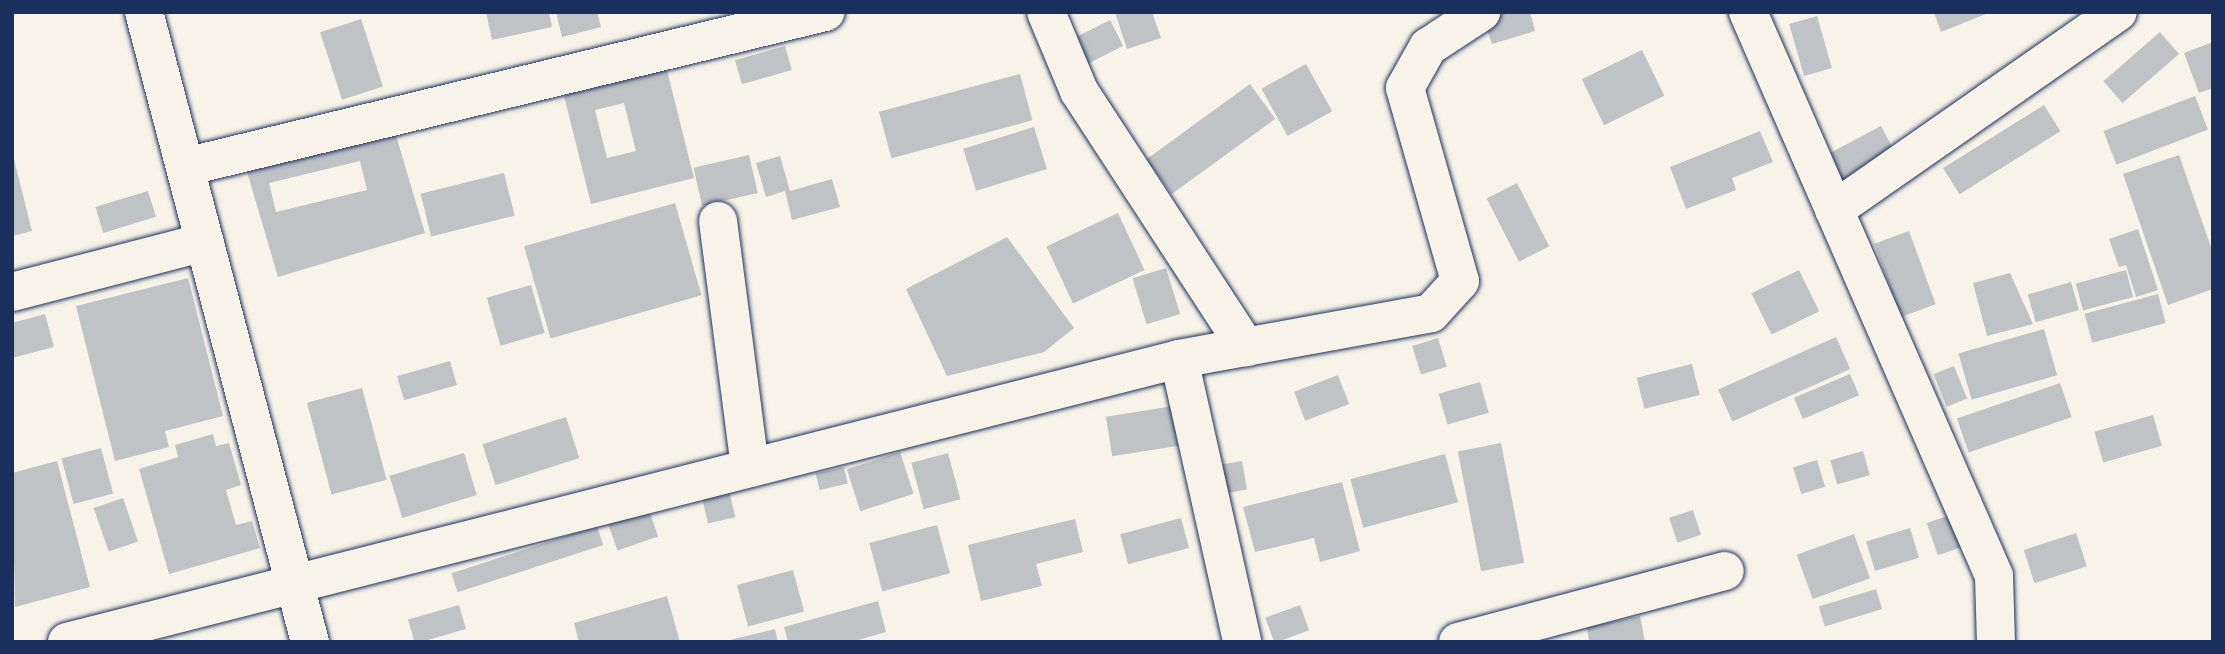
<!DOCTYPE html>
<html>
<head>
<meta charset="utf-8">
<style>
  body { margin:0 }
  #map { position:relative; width:2225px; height:654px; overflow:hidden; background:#f7f3e8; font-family:"Patrick Hand",sans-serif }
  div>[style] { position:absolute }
  .building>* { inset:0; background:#c0c3c5; transform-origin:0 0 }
  .roads { filter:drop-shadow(0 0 2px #1b2f5e) drop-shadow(0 0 2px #1b2f5e) }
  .minor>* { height:38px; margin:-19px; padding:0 19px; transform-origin:19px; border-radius:19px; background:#f7f3e8 }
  span { translate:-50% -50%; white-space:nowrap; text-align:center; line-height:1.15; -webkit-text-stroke:5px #f7f3e8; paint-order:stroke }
  .frame { position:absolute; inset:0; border:14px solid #1b2f5e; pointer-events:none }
</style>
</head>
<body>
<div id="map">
  <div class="building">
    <div style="clip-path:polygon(486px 12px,549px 12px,552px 27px,492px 40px)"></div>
    <div style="clip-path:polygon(556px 12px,597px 12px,601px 27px,562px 37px)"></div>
    <div style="clip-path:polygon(1115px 12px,1152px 12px,1161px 38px,1127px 49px)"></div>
    <div style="clip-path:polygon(1499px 12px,1530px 12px,1535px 31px,1492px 44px,1483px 17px)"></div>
    <div style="clip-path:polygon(1934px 12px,1991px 12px,1941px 32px)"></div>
    <div style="left:1817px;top:16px;width:54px;height:29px;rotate:74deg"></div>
    <div style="left:361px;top:19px;width:71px;height:43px;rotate:72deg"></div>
    <div style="left:1110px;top:20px;width:29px;height:52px;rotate:63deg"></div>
    <div style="left:2160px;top:32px;width:29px;height:75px;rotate:49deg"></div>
    <div style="clip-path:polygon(2213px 42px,2213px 88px,2199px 93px,2184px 53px)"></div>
    <div style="left:785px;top:46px;width:25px;height:52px;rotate:74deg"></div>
    <div style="left:1642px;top:50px;width:51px;height:67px;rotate:64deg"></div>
    <div style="clip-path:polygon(evenodd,664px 58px,694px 178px,591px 204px,561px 84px,664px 58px,624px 103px,636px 151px,607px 158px,595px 110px,624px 103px)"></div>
    <div style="left:1306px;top:64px;width:54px;height:51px;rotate:61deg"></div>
    <div style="left:1020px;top:74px;width:48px;height:146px;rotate:75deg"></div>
    <div style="left:1250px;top:84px;width:43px;height:128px;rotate:54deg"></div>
    <div style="left:2195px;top:96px;width:36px;height:98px;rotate:69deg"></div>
    <div style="left:2044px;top:105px;width:31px;height:119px;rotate:58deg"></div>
    <div style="clip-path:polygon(evenodd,392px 122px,425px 233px,278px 277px,245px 165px,392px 122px,360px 161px,367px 190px,276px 212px,269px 183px,360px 161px)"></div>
    <div style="left:1881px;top:126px;width:34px;height:71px;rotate:62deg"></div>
    <div style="left:1034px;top:127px;width:44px;height:74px;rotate:73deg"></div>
    <div style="clip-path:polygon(1760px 131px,1773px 162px,1732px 178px,1736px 190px,1686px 209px,1670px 167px)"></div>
    <div style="clip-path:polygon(12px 151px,32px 231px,12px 236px)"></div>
    <div style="left:749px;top:155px;width:39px;height:57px;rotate:77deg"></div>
    <div style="clip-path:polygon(2179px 155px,2213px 253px,2213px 289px,2168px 305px,2123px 174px)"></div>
    <div style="clip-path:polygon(780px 156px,790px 191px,832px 179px,840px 207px,792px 220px,785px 191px,766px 197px,756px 163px)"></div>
    <div style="left:504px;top:173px;width:44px;height:86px;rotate:76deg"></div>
    <div style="left:1517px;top:183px;width:71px;height:34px;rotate:63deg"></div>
    <div style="left:148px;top:191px;width:27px;height:55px;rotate:73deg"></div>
    <div style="left:675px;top:203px;width:96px;height:157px;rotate:74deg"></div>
    <div style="left:1118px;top:213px;width:63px;height:79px;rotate:65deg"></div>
    <div style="clip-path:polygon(2138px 229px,2158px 290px,2136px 297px,2126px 265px,2119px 267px,2109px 239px)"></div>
    <div style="left:1909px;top:231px;width:78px;height:37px;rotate:70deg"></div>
    <div style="clip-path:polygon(1007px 237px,1074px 328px,1044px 352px,947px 376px,906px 289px)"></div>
    <div style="left:1166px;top:268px;width:48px;height:35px;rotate:73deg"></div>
    <div style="left:1799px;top:270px;width:46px;height:53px;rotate:64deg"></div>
    <div style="left:2126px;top:270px;width:28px;height:52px;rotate:75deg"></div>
    <div style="clip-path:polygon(2010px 273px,2033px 324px,1987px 336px,1973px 283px)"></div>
    <div style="clip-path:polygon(188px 278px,223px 416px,165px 431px,169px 447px,115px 461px,76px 306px)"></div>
    <div style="left:2071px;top:282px;width:29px;height:45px;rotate:74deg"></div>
    <div style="left:531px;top:285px;width:50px;height:46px;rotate:74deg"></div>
    <div style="left:2158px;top:294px;width:30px;height:76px;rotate:75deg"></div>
    <div style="clip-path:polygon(45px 314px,54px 347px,12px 358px,12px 323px)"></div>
    <div style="left:2044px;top:329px;width:48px;height:89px;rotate:74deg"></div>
    <div style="left:1836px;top:337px;width:35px;height:129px;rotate:66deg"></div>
    <div style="left:1438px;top:338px;width:30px;height:27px;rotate:73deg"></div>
    <div style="left:450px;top:361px;width:25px;height:55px;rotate:74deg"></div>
    <div style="left:1692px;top:364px;width:32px;height:57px;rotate:76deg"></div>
    <div style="left:1954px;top:366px;width:35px;height:22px;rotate:68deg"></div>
    <div style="left:1850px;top:374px;width:23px;height:61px;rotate:67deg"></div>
    <div style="left:1338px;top:375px;width:31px;height:47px;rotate:69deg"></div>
    <div style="left:1480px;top:382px;width:32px;height:43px;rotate:74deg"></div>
    <div style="left:2060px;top:383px;width:36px;height:109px;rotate:71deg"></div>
    <div style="left:362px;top:388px;width:95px;height:57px;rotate:75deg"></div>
    <div style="left:1186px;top:404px;width:40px;height:81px;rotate:81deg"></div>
    <div style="left:2153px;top:415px;width:32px;height:61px;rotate:74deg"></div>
    <div style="left:566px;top:417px;width:43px;height:88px;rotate:72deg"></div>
    <div style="clip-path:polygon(213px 434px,216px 446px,229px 443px,241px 485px,226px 490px,236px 525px,252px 521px,260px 548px,169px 574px,139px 469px,178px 457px,175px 445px)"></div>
    <div style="left:1501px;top:443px;width:122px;height:44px;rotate:79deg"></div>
    <div style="left:101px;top:448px;width:47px;height:41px;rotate:75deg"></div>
    <div style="left:1863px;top:451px;width:25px;height:34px;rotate:74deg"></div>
    <div style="left:900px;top:452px;width:44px;height:56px;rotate:72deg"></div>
    <div style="left:464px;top:453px;width:44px;height:78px;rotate:73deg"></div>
    <div style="left:948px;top:453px;width:48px;height:38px;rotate:75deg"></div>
    <div style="left:1445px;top:454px;width:50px;height:98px;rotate:75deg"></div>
    <div style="left:1817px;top:460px;width:28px;height:25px;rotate:73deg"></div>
    <div style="clip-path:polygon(57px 461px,90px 587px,15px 607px,12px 473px)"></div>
    <div style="left:1242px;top:461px;width:29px;height:28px;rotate:80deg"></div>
    <div style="left:844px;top:467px;width:17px;height:29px;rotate:77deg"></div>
    <div style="clip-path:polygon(1342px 482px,1360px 551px,1320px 562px,1314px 538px,1255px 552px,1243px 507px)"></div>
    <div style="left:729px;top:490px;width:28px;height:28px;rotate:77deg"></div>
    <div style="left:123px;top:498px;width:46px;height:31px;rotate:71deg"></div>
    <div style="left:649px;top:510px;width:28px;height:43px;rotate:71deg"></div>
    <div style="left:1693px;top:510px;width:26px;height:25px;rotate:72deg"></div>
    <div style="left:1956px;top:513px;width:34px;height:31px;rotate:71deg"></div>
    <div style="left:1181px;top:518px;width:31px;height:63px;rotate:75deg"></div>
    <div style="clip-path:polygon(1075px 519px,1083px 552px,1036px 564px,1042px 586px,981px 601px,968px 545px)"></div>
    <div style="left:937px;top:525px;width:50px;height:70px;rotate:75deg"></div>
    <div style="left:597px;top:526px;width:20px;height:153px;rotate:72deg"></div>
    <div style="left:1910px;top:528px;width:31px;height:46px;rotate:73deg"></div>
    <div style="left:2076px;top:533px;width:35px;height:55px;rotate:72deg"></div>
    <div style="left:1854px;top:534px;width:47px;height:61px;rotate:70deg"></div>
    <div style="left:793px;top:570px;width:43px;height:58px;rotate:75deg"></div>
    <div style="left:1876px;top:589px;width:21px;height:60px;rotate:73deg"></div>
    <div style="clip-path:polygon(667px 596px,680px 642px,579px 642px,574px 623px)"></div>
    <div style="clip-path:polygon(878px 601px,886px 632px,851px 642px,788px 642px,784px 627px)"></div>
    <div style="left:459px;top:605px;width:25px;height:53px;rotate:74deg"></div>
    <div style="left:1300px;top:605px;width:27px;height:37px;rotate:70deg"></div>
    <div style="clip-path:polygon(1640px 616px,1645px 642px,1589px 642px,1587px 627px)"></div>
    <div style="clip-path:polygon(775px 629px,778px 642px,726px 642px,726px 641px)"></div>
  </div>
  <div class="roads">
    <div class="minor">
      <div style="left:144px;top:12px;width:652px;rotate:75.24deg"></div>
      <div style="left:1046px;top:12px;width:86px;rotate:67.3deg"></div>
      <div style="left:1079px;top:91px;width:306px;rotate:56.9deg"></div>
      <div style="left:1748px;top:12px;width:615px;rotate:66.43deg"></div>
      <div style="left:1994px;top:576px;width:66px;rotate:88.3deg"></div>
      <div style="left:185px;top:167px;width:659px;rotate:-13.61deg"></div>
      <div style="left:1834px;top:210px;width:346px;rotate:-34.9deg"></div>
      <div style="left:718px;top:221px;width:249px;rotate:82.6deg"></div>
      <div style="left:12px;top:292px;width:199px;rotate:-14.5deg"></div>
      <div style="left:1179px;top:359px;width:290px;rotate:77.4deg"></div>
      <div style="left:67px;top:642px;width:1147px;rotate:-14.28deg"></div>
      <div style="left:1179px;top:359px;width:256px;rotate:-10.3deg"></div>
      <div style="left:1431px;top:313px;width:43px;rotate:-47.8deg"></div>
      <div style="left:1460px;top:281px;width:201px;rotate:-105.9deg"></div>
      <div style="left:1405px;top:88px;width:47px;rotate:-60.7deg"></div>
      <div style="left:1428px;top:47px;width:64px;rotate:-33.4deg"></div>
      <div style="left:1458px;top:642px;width:276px;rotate:-14.9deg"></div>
    </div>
  </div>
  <div class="frame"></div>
</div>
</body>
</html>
